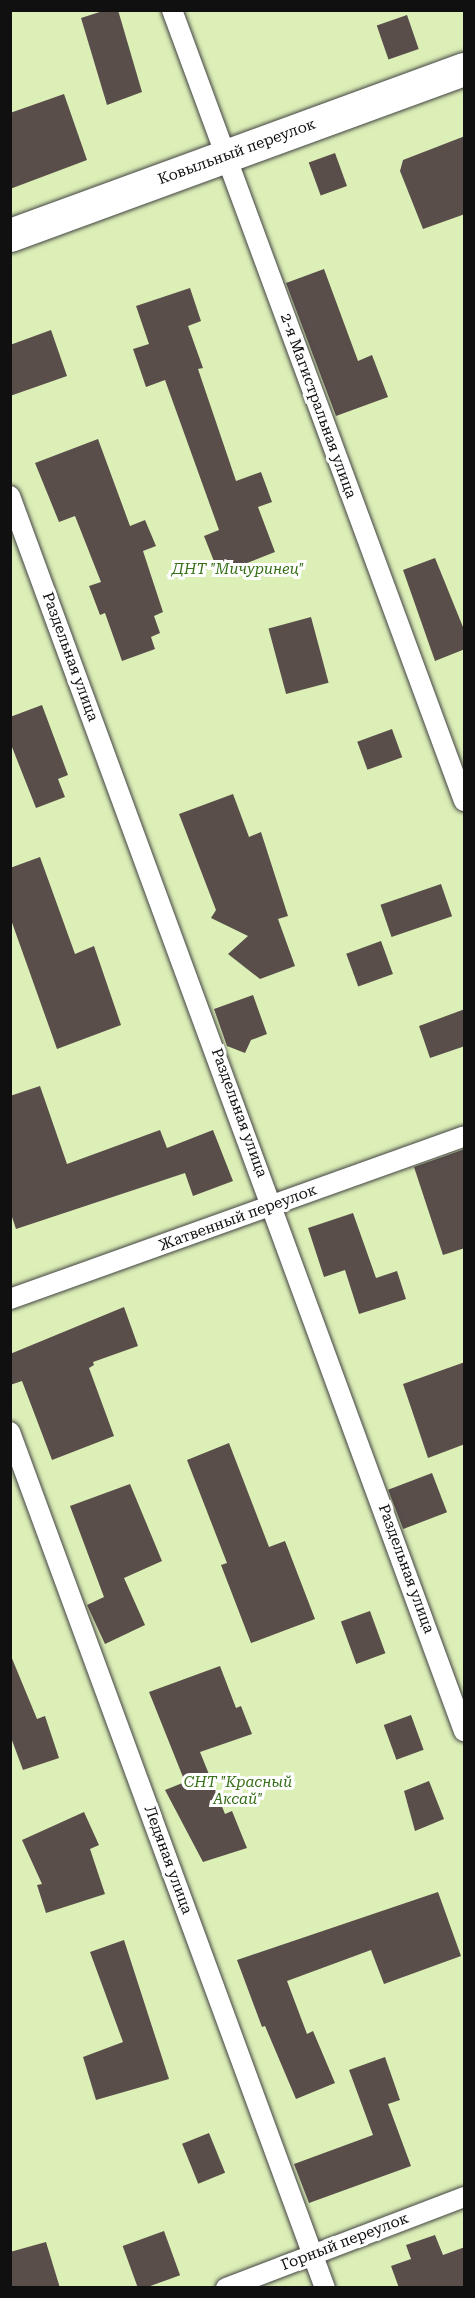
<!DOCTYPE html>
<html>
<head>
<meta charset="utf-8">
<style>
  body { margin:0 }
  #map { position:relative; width:475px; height:2298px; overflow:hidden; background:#fffbf2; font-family:"Roboto Serif",serif }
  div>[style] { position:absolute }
  .green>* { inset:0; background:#dcefb7; transform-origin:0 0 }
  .building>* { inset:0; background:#5a4e4b; transform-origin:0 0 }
  .roads { filter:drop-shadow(0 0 2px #434343) drop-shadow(0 0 2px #434343) }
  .lane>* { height:20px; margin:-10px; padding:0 10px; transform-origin:10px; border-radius:10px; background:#fff }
  .street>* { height:33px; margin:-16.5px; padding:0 16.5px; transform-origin:16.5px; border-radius:16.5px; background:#fff }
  span { translate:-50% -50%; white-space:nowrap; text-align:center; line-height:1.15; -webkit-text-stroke:6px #fff; paint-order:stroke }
  .street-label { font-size:15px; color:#101010 }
  .park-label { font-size:15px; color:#377018; font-style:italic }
  .frame { position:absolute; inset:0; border:12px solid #101010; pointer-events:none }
</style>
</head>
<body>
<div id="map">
  <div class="green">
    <div style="left:11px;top:11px;width:453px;height:2277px"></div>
  </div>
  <div class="building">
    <div style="clip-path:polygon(106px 10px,118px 10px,142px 92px,107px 105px,81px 18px)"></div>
    <div style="left:407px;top:15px;width:36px;height:32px;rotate:71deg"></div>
    <div style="clip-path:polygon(64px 94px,87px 160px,10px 189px,10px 113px)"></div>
    <div style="clip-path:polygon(465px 136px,465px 214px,423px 229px,400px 171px,403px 160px)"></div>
    <div style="left:335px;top:153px;width:35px;height:28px;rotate:70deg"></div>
    <div style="clip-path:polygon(324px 269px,358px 361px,372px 355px,388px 397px,336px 416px,286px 283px)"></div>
    <div style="clip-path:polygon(190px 288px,201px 321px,188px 326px,203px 368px,198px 369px,236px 481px,261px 472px,272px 502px,258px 507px,275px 552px,219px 574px,204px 536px,219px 530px,165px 380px,146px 387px,133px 349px,149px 344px,136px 306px)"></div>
    <div style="clip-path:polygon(51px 330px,67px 376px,10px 396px,10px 345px)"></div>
    <div style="clip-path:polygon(98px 439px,130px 526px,145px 520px,156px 546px,143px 551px,163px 612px,154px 616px,160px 633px,151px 637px,155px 649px,122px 661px,105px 613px,100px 615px,89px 586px,101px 582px,75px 516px,59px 522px,35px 463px)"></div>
    <div style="clip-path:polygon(435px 558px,465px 632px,465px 649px,435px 661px,403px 570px)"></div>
    <div style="left:311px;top:617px;width:68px;height:44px;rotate:75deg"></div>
    <div style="clip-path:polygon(42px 705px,68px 775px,58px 779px,65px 797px,36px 808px,10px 742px,10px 717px)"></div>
    <div style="left:392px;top:729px;width:30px;height:37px;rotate:70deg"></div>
    <div style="clip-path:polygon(233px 794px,249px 837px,261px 832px,288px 916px,278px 919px,295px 966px,260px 979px,228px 954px,248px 936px,211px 918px,216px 910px,179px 814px)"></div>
    <div style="clip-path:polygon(40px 857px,75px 954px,94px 946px,121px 1025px,57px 1049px,10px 917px,10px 868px)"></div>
    <div style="left:441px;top:884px;width:34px;height:64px;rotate:71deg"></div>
    <div style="left:381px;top:941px;width:35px;height:37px;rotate:70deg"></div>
    <div style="clip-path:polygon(253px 995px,267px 1034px,251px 1040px,245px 1053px,227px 1046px,214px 1009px)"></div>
    <div style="clip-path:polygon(465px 1009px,465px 1046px,430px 1058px,419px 1026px)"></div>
    <div style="clip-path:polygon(40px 1086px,67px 1164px,160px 1130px,167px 1148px,213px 1130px,233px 1181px,193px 1196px,185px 1173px,16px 1229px,10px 1211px,10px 1096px)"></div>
    <div style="clip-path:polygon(465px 1149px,465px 1248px,443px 1255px,414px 1167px)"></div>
    <div style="clip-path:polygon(353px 1213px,376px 1278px,397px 1271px,406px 1299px,359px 1314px,345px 1270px,324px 1277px,308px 1228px)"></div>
    <div style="clip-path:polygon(124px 1307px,138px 1346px,93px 1362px,94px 1365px,89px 1368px,114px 1436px,52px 1460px,22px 1381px,10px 1385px,10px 1354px)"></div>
    <div style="clip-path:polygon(465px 1362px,465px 1444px,428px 1458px,403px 1384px)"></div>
    <div style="clip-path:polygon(229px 1443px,269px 1547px,285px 1541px,315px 1619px,251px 1643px,221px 1565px,227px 1563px,187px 1460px)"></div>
    <div style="left:432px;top:1473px;width:42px;height:47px;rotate:69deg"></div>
    <div style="clip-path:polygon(130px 1484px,162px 1561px,124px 1578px,145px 1625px,105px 1644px,87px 1605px,104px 1597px,70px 1506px)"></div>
    <div style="left:370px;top:1611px;width:45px;height:31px;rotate:70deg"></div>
    <div style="clip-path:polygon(11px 1656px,37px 1719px,45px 1716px,59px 1758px,23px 1770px,10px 1735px)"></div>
    <div style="clip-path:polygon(220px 1666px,236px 1708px,241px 1706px,252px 1734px,200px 1752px,225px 1814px,232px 1811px,247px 1848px,203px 1862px,165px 1790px,185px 1782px,149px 1692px)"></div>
    <div style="left:411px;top:1715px;width:37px;height:29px;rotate:70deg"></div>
    <div style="clip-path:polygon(429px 1781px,444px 1819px,415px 1831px,404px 1791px)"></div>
    <div style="clip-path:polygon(84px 1812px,99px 1845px,90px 1849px,105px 1894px,46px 1913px,37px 1885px,42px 1884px,22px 1840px)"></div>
    <div style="clip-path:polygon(438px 1892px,461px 1956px,384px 1984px,371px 1950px,287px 1981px,307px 2034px,313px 2031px,335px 2083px,296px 2099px,265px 2026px,262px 2027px,237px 1960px)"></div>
    <div style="clip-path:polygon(124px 1940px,169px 2079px,96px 2100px,83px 2057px,123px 2042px,90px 1952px)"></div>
    <div style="clip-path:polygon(385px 2057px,400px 2100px,388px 2104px,411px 2166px,309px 2203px,294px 2164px,373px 2135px,349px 2070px)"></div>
    <div style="left:209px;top:2133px;width:43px;height:29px;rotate:68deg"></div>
    <div style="left:164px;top:2231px;width:47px;height:44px;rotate:70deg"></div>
    <div style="clip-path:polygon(435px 2235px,443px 2255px,465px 2247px,465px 2288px,399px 2288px,391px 2266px,411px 2259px,406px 2245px)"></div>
    <div style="clip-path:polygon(46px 2242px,60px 2288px,10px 2288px,10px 2252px)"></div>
  </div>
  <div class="roads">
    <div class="lane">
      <div style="left:172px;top:10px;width:843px;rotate:69.74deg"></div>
      <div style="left:10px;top:496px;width:1316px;rotate:69.82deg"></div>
      <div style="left:10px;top:1299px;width:482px;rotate:-19.7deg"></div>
      <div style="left:10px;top:1432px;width:912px;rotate:69.8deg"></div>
      <div style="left:226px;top:2288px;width:255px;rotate:-20.9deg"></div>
    </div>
    <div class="street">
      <div style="left:10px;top:235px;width:483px;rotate:-20.1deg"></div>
    </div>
  </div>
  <div class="street-label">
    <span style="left:237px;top:152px;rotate:-20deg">Ковыльный переулок</span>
    <span style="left:318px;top:406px;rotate:70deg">2-я Магистральная улица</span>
    <span style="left:70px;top:657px;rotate:70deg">Раздельная улица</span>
    <span style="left:239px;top:1113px;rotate:70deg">Раздельная улица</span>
    <span style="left:238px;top:1218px;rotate:-20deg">Жатвенный переулок</span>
    <span style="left:406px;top:1569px;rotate:70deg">Раздельная улица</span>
    <span style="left:168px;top:1860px;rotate:70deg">Ледяная улица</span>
    <span style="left:345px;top:2242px;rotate:-21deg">Горный переулок</span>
  </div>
  <div class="park-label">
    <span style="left:238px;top:570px">ДНТ "Мичуринец"</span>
    <span style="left:238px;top:1791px">СНТ "Красный<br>Аксай"</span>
  </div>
  <div class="frame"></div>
</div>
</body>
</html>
